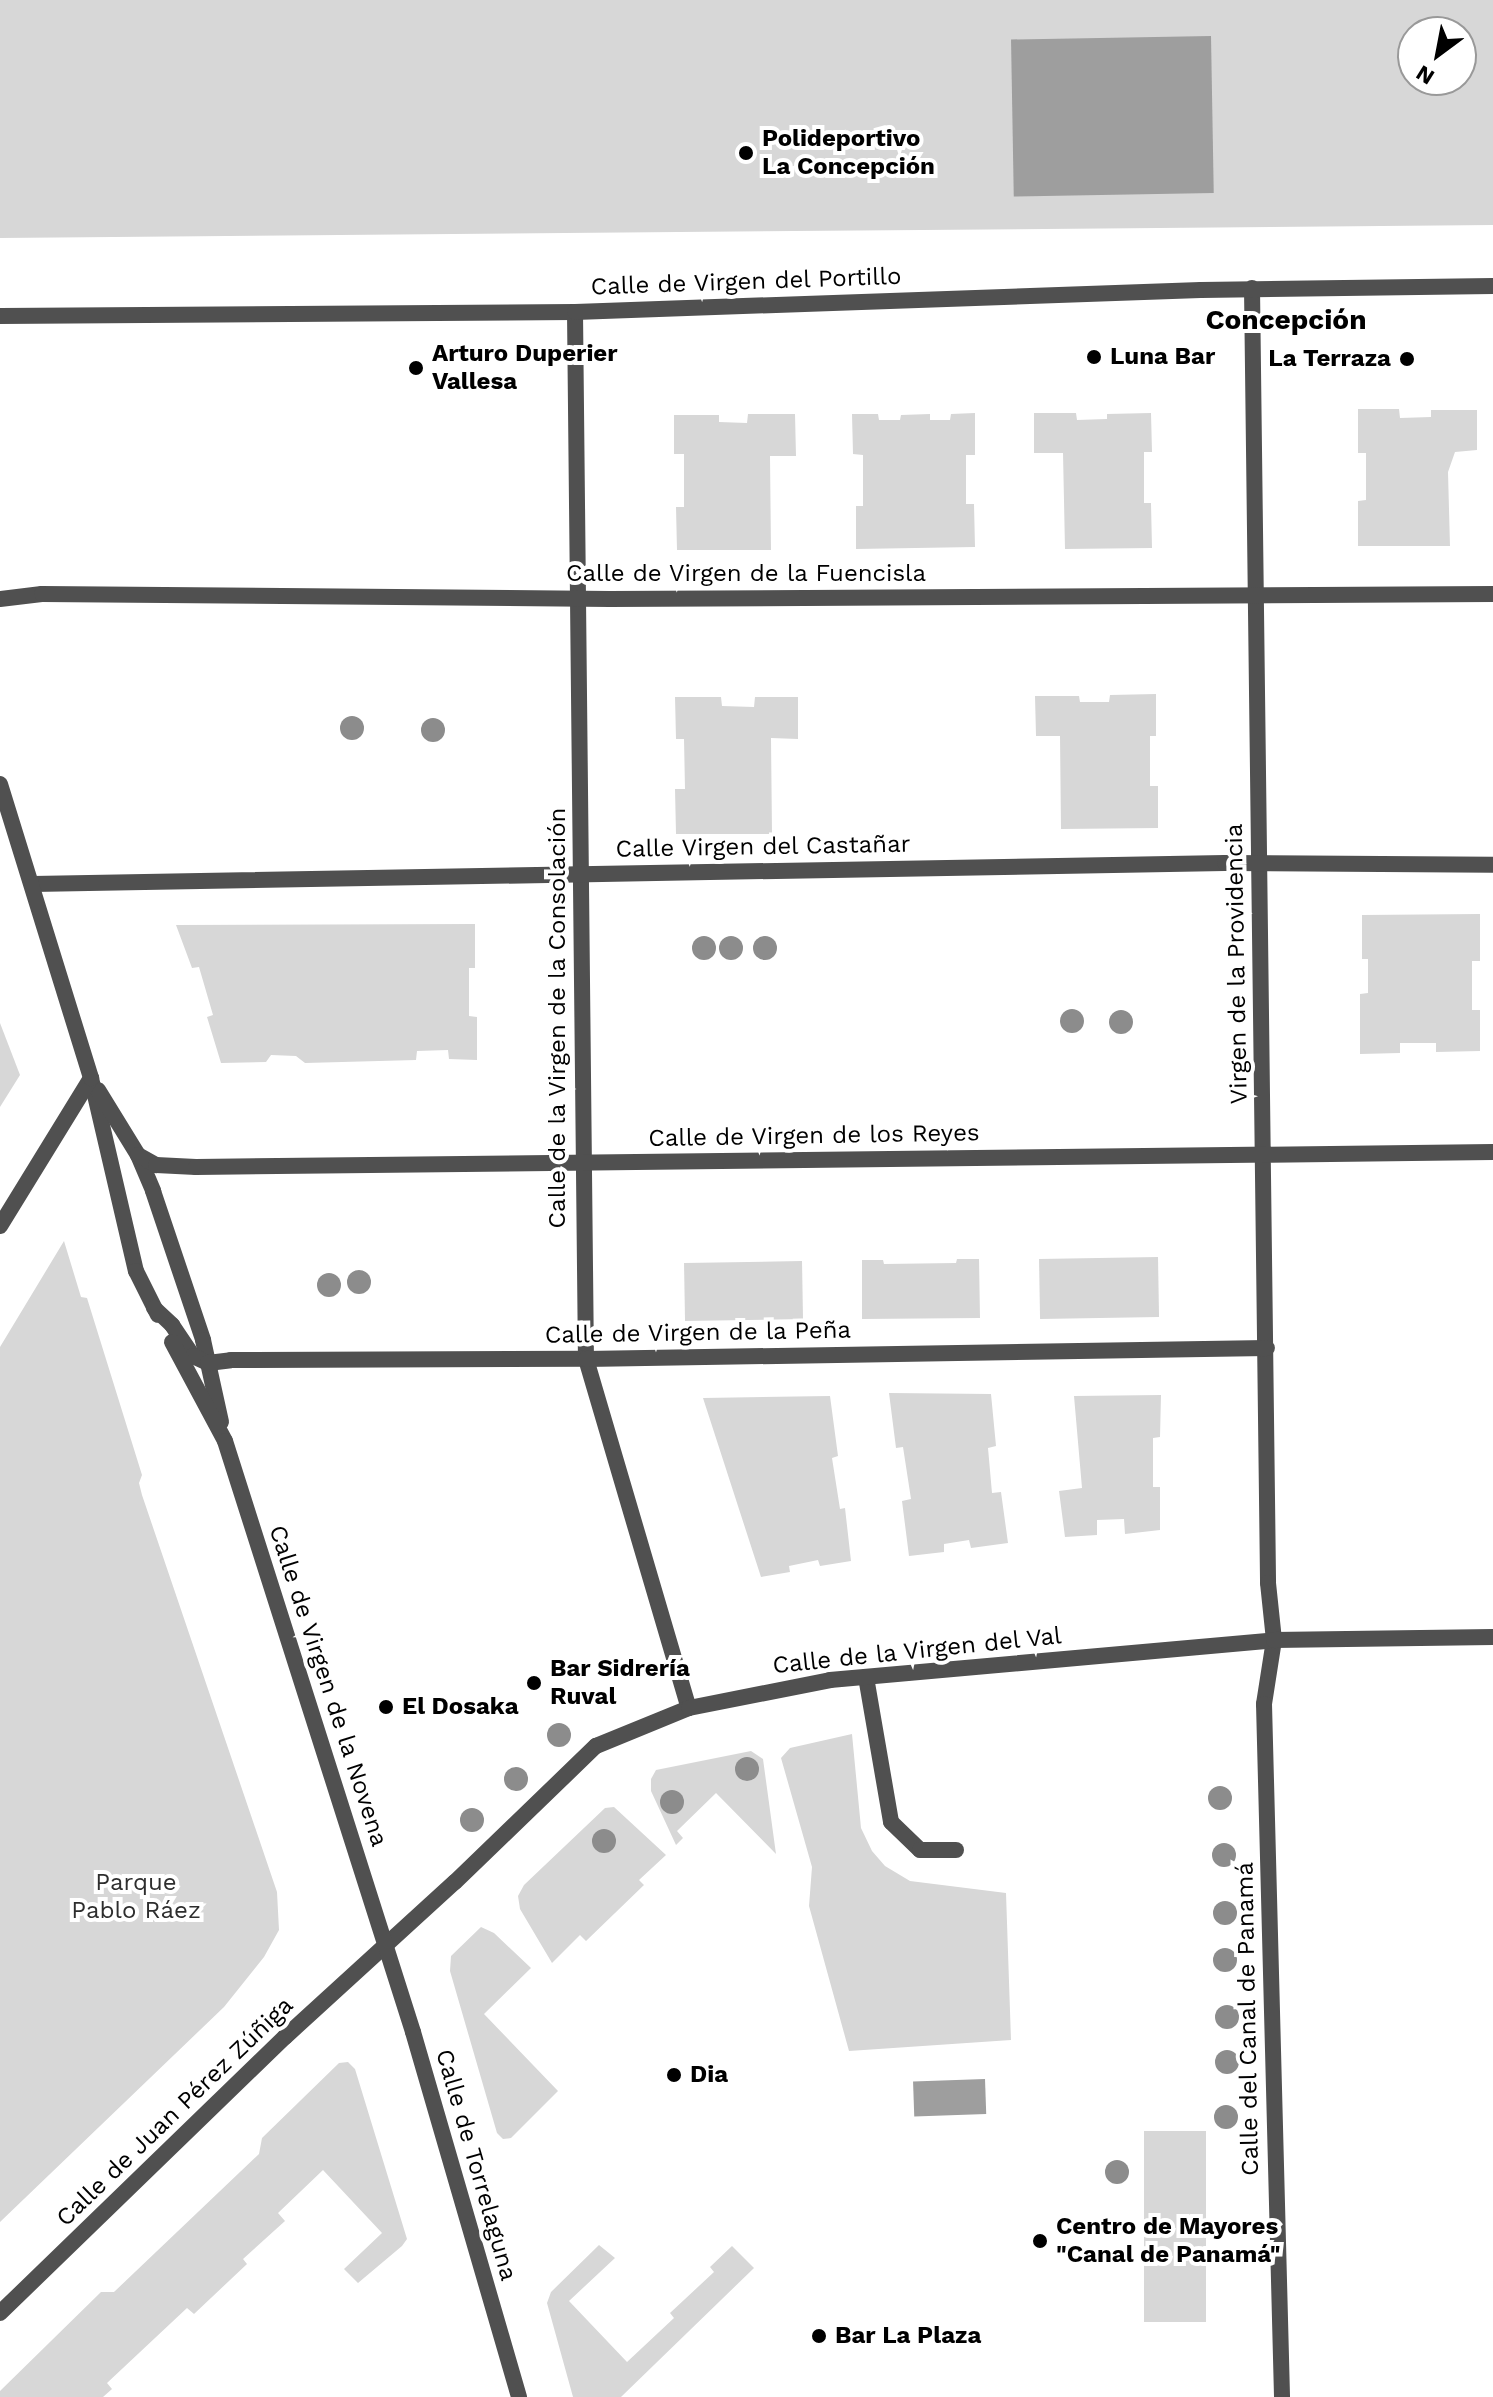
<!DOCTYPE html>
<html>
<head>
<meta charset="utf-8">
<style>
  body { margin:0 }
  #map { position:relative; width:1493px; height:2397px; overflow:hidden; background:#fff; font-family:"Work Sans",sans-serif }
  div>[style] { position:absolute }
  .green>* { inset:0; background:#d7d7d7; transform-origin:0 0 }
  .water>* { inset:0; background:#9e9e9e; transform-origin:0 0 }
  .minor>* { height:16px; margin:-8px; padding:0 8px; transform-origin:8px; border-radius:8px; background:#505050 }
  .tertiary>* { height:16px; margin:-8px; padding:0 8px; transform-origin:8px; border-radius:8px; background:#505050 }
  .trees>* { width:24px; height:24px; margin:-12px; border-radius:50%; background:#8c8c8c }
  .dots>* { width:22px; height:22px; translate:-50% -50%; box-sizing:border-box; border:4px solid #fff; border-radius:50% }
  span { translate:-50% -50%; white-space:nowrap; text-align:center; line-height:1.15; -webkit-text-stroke:8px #fff; paint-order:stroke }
  .poi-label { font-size:24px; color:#000; font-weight:700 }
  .left { translate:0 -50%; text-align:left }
  .right { translate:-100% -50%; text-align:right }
  .street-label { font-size:24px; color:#000 }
  .park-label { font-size:24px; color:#2e2e2e }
  .quarter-label { font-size:28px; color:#000; font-weight:700 }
  .north { position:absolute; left:1397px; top:16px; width:80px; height:80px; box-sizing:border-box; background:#fff; border:2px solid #999; border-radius:50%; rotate:212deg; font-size:22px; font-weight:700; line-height:32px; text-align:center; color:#000 }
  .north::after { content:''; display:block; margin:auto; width:28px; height:36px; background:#000; clip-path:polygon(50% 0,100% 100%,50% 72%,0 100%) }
</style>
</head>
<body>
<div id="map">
  <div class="green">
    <div style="clip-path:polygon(evenodd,0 0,1493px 0,1493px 225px,0 238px,0 0,1413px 32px,1461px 32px,1461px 80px,1413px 80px,1413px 32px)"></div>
    <div style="clip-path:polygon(1358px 409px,1399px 409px,1400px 418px,1431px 417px,1431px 410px,1477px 410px,1477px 450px,1455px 452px,1448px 472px,1450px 546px,1358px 546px,1358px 501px,1366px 500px,1366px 453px,1358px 453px)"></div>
    <div style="clip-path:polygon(975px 413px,975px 455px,966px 455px,966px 504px,974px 504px,975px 547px,856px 549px,856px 506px,863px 506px,863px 455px,853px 454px,852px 414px,878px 414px,879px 420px,900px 420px,901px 415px,930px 414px,930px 420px,950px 420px,951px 414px)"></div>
    <div style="clip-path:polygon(1034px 413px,1076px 413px,1077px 420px,1107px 419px,1107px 414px,1151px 413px,1152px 452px,1144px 452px,1144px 503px,1151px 503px,1152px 548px,1065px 549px,1063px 453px,1034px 453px)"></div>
    <div style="clip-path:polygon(748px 414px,795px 414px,796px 456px,770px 456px,771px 550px,677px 550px,676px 507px,684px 507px,684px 454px,674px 454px,674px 415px,719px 415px,719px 422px,747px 423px)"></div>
    <div style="clip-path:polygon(1156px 694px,1156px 736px,1150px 736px,1150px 786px,1158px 786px,1158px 828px,1061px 829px,1060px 736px,1036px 736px,1035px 696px,1079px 696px,1080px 702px,1109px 702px,1110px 695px)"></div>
    <div style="clip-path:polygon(675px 697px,721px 697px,722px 706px,754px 707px,755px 697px,798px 697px,798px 739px,771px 738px,772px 834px,676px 834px,675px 789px,685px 789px,684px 739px,676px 739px)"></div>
    <div style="clip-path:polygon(1480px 914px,1480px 961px,1472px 961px,1472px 1010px,1480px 1010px,1480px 1051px,1436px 1052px,1436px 1043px,1400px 1043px,1400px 1053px,1360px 1054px,1360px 994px,1368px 993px,1368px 959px,1362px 959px,1362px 915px)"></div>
    <div style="clip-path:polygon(475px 924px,475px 968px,469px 968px,469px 1016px,477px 1017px,477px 1060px,449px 1059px,448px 1050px,417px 1051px,416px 1060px,305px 1063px,296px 1056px,271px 1055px,266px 1062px,221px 1063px,207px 1017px,213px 1015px,199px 967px,192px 968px,176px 925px)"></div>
    <div style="clip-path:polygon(0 1023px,20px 1075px,0 1107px)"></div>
    <div style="clip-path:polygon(64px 1241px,81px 1297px,87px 1298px,142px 1475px,139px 1483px,142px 1495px,277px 1892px,279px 1930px,264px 1957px,224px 2007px,0 2222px,0 1347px)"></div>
    <div style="left:1158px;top:1257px;width:60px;height:119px;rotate:89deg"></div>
    <div style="clip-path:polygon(957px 1259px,979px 1259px,980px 1318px,862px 1319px,862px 1260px,883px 1260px,884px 1264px,956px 1263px)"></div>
    <div style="left:802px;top:1261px;width:58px;height:118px;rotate:89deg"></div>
    <div style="clip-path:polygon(889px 1393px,991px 1394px,996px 1446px,988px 1448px,992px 1493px,1001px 1492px,1008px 1543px,971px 1548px,969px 1540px,944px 1544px,944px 1552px,909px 1556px,902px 1501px,911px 1499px,903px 1447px,896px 1448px)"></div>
    <div style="clip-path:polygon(1161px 1395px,1160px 1437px,1153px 1438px,1153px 1487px,1160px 1487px,1160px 1530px,1125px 1534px,1124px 1519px,1097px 1520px,1097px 1535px,1065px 1537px,1059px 1491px,1082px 1488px,1074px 1396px)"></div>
    <div style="clip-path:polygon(830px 1396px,838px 1456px,832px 1458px,840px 1509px,845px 1508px,851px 1561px,820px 1566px,818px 1560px,789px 1566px,790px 1572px,761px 1577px,703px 1398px)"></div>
    <div style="clip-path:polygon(852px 1734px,861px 1828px,872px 1851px,885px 1866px,910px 1881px,1006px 1893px,1011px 2040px,849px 2051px,809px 1906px,812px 1867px,781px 1758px,790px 1748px)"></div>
    <div style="clip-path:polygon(751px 1751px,763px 1759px,776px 1854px,716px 1793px,677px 1831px,683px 1838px,676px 1845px,651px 1791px,651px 1779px,656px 1770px)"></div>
    <div style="clip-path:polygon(614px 1807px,666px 1855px,639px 1880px,644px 1885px,586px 1941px,580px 1935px,552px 1963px,520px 1909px,518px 1896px,524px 1885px,605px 1808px)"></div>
    <div style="clip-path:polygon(481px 1927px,494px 1933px,531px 1968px,484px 2014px,558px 2091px,511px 2138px,503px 2139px,497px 2133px,450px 1971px,451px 1956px)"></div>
    <div style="clip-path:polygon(348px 2062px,355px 2069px,407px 2239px,402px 2246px,358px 2283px,344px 2269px,382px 2233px,323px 2170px,278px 2213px,285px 2221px,243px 2259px,247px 2264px,194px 2314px,187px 2308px,107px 2383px,112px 2389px,103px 2397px,0 2397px,0 2391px,101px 2292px,114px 2292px,259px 2154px,262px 2138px,339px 2063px)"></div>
    <div style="left:1144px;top:2131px;width:62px;height:191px"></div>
    <div style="clip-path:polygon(599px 2245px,615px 2258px,569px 2301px,627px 2362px,674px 2318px,670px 2313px,714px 2272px,710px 2267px,732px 2246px,754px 2268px,621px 2397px,573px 2397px,547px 2303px,551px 2292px)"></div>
  </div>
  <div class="water">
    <div style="left:1211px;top:36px;width:157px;height:200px;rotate:89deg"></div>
    <div style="left:985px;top:2079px;width:35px;height:72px;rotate:88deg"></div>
  </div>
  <div class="minor">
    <div style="left:1252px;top:288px;width:1295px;rotate:89.29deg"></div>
    <div style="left:1268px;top:1583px;width:57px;rotate:84deg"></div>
    <div style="left:1274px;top:1640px;width:65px;rotate:98.9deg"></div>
    <div style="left:1264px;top:1704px;width:693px;rotate:88.51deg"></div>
    <div style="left:575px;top:312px;width:1047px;rotate:89.4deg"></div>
    <div style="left:586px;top:1359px;width:364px;rotate:73.6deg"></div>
    <div style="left:0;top:316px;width:575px;rotate:-0.4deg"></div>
    <div style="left:575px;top:312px;width:626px;rotate:-2.01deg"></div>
    <div style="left:1201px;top:290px;width:292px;rotate:-0.8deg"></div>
    <div style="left:0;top:599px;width:42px;rotate:-6.8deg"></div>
    <div style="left:42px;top:594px;width:568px;rotate:0.5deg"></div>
    <div style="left:610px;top:599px;width:883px;rotate:-0.32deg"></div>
    <div style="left:33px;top:884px;width:1192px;rotate:-1.01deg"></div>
    <div style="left:1225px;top:863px;width:268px;rotate:0.4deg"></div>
    <div style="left:91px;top:1078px;width:198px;rotate:76.9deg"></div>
    <div style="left:136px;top:1271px;width:49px;rotate:63.4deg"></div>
    <div style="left:98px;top:1090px;width:76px;rotate:58.4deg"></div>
    <div style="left:138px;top:1155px;width:39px;rotate:67deg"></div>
    <div style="left:153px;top:1191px;width:157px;rotate:71.4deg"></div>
    <div style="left:203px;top:1340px;width:84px;rotate:77.6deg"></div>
    <div style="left:138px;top:1155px;width:21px;rotate:29deg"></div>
    <div style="left:156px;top:1165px;width:40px;rotate:2.9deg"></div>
    <div style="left:196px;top:1167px;width:1297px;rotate:-0.66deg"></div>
    <div style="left:0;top:1226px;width:174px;rotate:-58.4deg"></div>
    <div style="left:154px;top:1308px;width:25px;rotate:43deg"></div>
    <div style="left:172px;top:1325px;width:37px;rotate:56deg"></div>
    <div style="left:193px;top:1356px;width:17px;rotate:25deg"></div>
    <div style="left:208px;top:1363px;width:23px;rotate:-7deg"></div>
    <div style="left:231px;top:1360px;width:355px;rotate:-0.2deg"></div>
    <div style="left:586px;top:1359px;width:681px;rotate:-0.93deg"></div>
    <div style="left:172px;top:1342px;width:112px;rotate:61.8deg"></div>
    <div style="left:866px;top:1677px;width:147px;rotate:80.2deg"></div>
    <div style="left:891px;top:1822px;width:40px;rotate:44deg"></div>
    <div style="left:920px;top:1850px;width:36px"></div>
    <div style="left:0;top:2313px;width:397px;rotate:-44.1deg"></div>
    <div style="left:285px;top:2037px;width:230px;rotate:-42.4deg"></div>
    <div style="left:455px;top:1882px;width:196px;rotate:-44deg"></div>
    <div style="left:596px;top:1746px;width:100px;rotate:-22.2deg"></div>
    <div style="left:689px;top:1708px;width:144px;rotate:-11.2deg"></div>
    <div style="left:830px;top:1680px;width:446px;rotate:-5.1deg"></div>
    <div style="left:1274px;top:1640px;width:219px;rotate:-0.8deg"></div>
  </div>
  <div class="tertiary">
    <div style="left:0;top:784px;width:308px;rotate:72.8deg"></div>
    <div style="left:225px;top:1441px;width:620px;rotate:72.35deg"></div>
    <div style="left:413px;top:2032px;width:380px;rotate:73.8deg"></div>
  </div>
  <div class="trees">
    <div style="left:352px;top:728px"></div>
    <div style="left:433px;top:730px"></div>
    <div style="left:704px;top:948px"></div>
    <div style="left:731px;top:948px"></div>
    <div style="left:765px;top:948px"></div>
    <div style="left:1072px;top:1021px"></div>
    <div style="left:1121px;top:1022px"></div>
    <div style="left:359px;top:1282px"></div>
    <div style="left:329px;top:1285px"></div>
    <div style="left:559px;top:1735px"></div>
    <div style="left:747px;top:1769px"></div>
    <div style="left:516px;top:1779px"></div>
    <div style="left:1220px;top:1798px"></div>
    <div style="left:672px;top:1802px"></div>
    <div style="left:472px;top:1820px"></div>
    <div style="left:604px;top:1841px"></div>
    <div style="left:1224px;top:1855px"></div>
    <div style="left:1225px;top:1913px"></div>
    <div style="left:1225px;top:1960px"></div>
    <div style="left:1227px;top:2017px"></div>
    <div style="left:1227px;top:2062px"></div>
    <div style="left:1226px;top:2117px"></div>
    <div style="left:1117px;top:2172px"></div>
  </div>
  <div class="dots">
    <div style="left:746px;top:153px;background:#000"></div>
    <div style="left:1094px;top:357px;background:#000"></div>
    <div style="left:1407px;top:359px;background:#000"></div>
    <div style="left:416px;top:368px;background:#000"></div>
    <div style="left:534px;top:1683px;background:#000"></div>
    <div style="left:386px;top:1707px;background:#000"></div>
    <div style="left:674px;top:2075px;background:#000"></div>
    <div style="left:1040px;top:2241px;background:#000"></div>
    <div style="left:819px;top:2336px;background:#000"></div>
  </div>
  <div class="poi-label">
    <span class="left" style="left:762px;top:153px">Polideportivo<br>La Concepción</span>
    <span class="left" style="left:432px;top:368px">Arturo Duperier<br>Vallesa</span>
    <span class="left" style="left:1110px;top:357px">Luna Bar</span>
    <span class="right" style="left:1391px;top:359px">La Terraza</span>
    <span class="left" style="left:550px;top:1683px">Bar Sidrería<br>Ruval</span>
    <span class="left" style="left:402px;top:1707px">El Dosaka</span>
    <span class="left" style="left:690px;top:2075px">Dia</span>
    <span class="left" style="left:1056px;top:2241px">Centro de Mayores<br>"Canal de Panamá"</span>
    <span class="left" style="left:835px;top:2336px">Bar La Plaza</span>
  </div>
  <div class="street-label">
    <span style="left:746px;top:282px;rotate:-2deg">Calle de Virgen del Portillo</span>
    <span style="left:746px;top:574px">Calle de Virgen de la Fuencisla</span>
    <span style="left:763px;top:847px;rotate:-1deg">Calle Virgen del Castañar</span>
    <span style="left:1237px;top:964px;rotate:-91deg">Virgen de la Providencia</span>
    <span style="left:558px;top:1018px;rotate:-90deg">Calle de la Virgen de la Consolación</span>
    <span style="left:814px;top:1136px;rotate:-1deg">Calle de Virgen de los Reyes</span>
    <span style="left:698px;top:1333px;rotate:-1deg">Calle de Virgen de la Peña</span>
    <span style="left:917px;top:1651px;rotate:-6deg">Calle de la Virgen del Val</span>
    <span style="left:328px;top:1686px;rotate:72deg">Calle de Virgen de la Novena</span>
    <span style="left:1248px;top:2019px;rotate:-91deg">Calle del Canal de Panamá</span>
    <span style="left:175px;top:2112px;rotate:-44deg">Calle de Juan Pérez Zúñiga</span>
    <span style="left:476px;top:2165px;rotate:74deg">Calle de Torrelaguna</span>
  </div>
  <div class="park-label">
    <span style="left:136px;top:1897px">Parque<br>Pablo Ráez</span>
  </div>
  <div class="quarter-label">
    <span style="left:1286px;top:320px">Concepción</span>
  </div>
  <div class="north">N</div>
</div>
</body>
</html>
